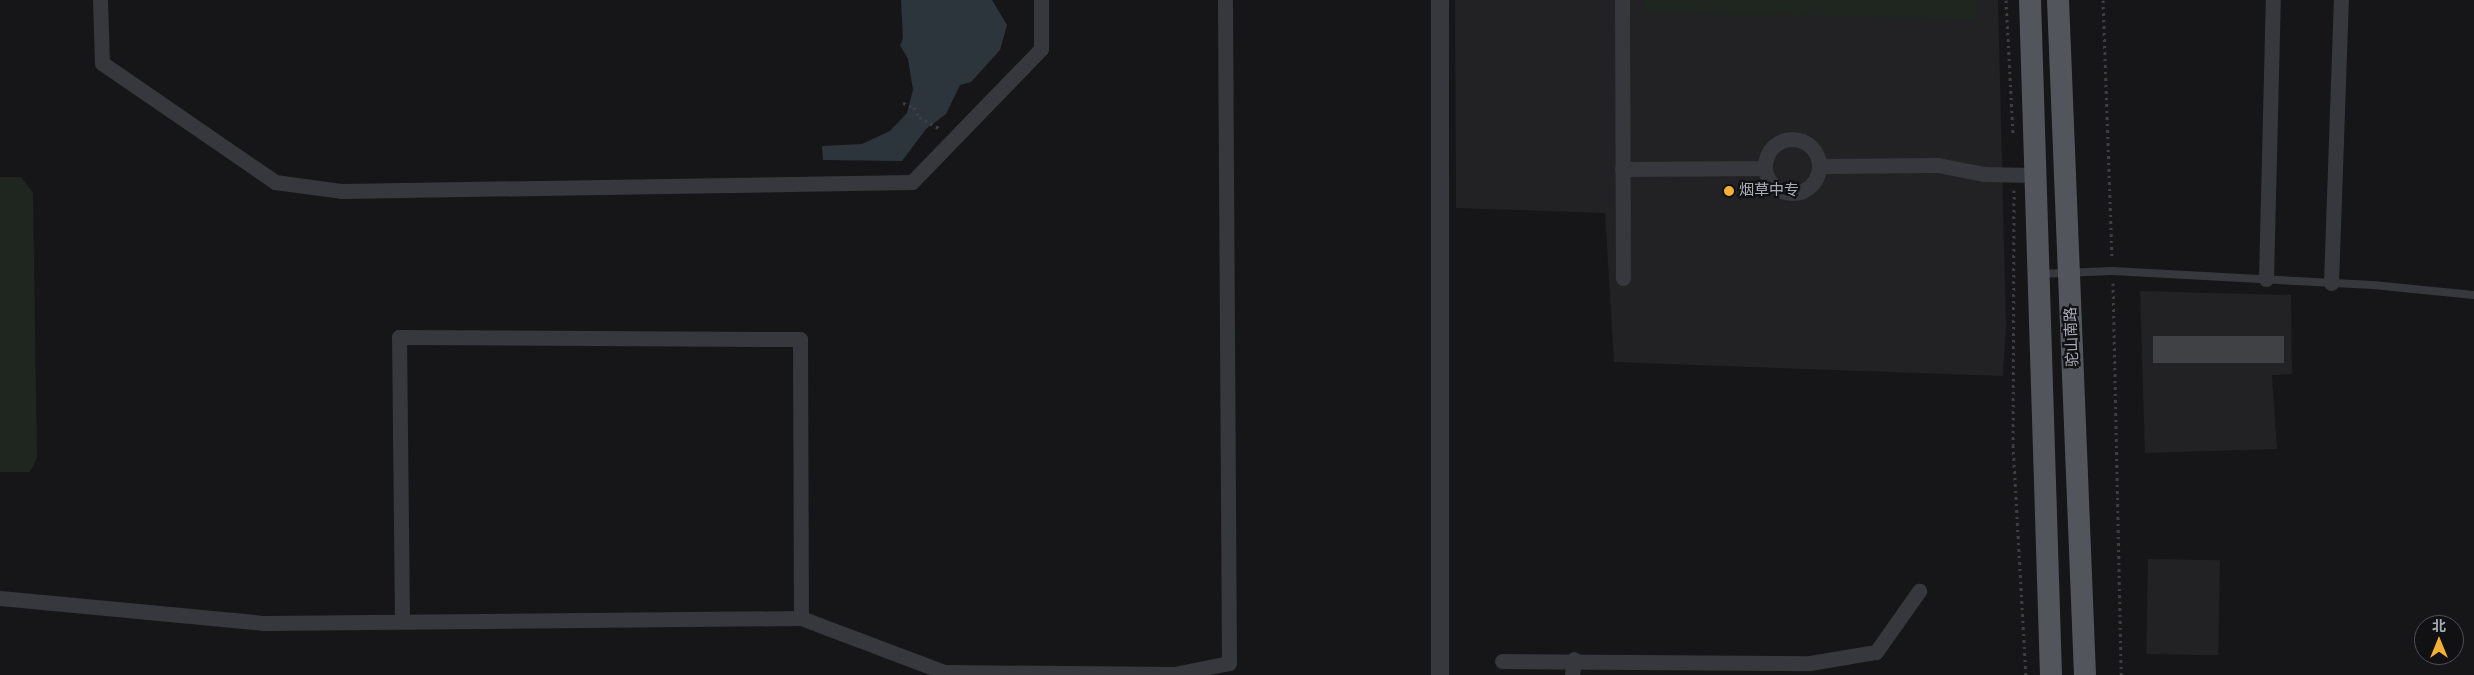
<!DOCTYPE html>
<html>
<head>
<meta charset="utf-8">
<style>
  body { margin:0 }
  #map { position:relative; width:2474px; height:675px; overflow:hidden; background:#161618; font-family:Roboto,"Noto Sans SC",sans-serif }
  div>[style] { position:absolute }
  .built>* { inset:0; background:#222225; transform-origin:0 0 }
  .green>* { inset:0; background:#1e261f }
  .water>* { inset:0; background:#2c353c }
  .building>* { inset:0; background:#404145; transform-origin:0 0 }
  .path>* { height:3px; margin-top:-1.5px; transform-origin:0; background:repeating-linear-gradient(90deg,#3d3f44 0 2.5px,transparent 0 6.5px) }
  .service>* { height:8px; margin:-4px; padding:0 4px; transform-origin:4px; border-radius:4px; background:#37383d }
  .minor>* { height:15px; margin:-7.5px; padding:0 7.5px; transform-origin:7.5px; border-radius:7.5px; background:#37383d }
  .minor>.ring { margin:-7.5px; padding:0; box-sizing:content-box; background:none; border:15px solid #37383d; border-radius:50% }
  .tertiary>* { height:18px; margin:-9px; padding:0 9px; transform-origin:9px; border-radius:9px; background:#37383d }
  .primary>* { height:22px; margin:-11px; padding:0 11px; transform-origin:11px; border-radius:11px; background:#53555c }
  .dots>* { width:14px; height:14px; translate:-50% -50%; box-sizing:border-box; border:2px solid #111113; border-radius:50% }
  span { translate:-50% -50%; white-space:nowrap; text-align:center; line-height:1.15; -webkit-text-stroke:4.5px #111113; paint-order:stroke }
  .poi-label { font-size:15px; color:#a8adb8 }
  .left { translate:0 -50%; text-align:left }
  .street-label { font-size:15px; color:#a8adb8 }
  .north { position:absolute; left:2414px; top:615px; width:50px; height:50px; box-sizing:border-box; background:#111113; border:1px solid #4d4f55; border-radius:50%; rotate:0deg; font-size:14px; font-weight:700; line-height:20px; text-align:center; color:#a8adb8 }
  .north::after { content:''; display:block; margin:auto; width:18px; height:22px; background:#f2b134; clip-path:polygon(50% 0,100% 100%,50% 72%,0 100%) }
</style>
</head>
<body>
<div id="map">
  <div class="built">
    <div style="clip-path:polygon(1455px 0,1998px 0,2006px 327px,2003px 376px,1614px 362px,1605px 213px,1456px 208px)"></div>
    <div style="clip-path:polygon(2140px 291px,2291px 295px,2292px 374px,2272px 375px,2277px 449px,2145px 453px)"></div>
    <div style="left:2148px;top:559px;width:72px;height:95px;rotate:1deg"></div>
  </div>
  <div class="green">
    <div style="clip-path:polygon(1644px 0,1977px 0,1977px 19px,1644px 12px)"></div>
    <div style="clip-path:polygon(0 177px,21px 177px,33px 193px,37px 458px,30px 472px,0 472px)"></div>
  </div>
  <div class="water">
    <div style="clip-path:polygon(901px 0,992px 0,1007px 25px,1000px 50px,971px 82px,960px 85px,946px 114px,926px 129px,902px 161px,823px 160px,822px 146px,862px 144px,890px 131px,907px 113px,913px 90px,908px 59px,900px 45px,903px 38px)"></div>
  </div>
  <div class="building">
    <div style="left:2284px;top:336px;width:27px;height:131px;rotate:90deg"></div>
  </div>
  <div class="path">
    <div style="left:2006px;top:0;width:134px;rotate:87deg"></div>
    <div style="left:2103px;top:0;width:259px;rotate:88deg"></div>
    <div style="left:903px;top:103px;width:12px;rotate:20deg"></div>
    <div style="left:914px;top:107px;width:11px;rotate:63deg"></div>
    <div style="left:919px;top:117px;width:26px;rotate:29deg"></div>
    <div style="left:2014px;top:190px;width:255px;rotate:90.2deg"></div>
    <div style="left:2013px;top:445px;width:230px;rotate:86.8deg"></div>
    <div style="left:2113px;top:283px;width:392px;rotate:88.8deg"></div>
  </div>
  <div class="service">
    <div style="left:2039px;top:274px;width:73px;rotate:-2.4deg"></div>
    <div style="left:2112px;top:271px;width:261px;rotate:3.1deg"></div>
    <div style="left:2373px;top:285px;width:101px;rotate:5.7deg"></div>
  </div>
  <div class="minor">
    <div style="left:100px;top:0;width:63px;rotate:88.2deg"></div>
    <div style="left:102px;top:63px;width:210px;rotate:34.5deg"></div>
    <div style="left:275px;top:182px;width:68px;rotate:7.7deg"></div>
    <div style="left:342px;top:191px;width:570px;rotate:-0.9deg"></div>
    <div style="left:912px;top:182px;width:185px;rotate:-45.9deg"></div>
    <div style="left:1041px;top:49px;width:49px;rotate:-90deg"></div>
    <div style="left:1622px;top:0;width:278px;rotate:89.8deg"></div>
    <div class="ring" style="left:1765px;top:139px;width:39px;height:39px"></div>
    <div style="left:1819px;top:166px;width:119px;rotate:-0.5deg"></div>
    <div style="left:1938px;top:165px;width:47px;rotate:11.1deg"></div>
    <div style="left:1984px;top:174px;width:53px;rotate:1.1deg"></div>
    <div style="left:1622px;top:169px;width:143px;rotate:-0.4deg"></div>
    <div style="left:2266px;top:279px;width:279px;rotate:-88.6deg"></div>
    <div style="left:2331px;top:283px;width:283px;rotate:-88deg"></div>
    <div style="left:0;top:598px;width:264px;rotate:5.4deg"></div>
    <div style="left:263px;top:623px;width:538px;rotate:-0.53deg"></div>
    <div style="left:801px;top:618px;width:153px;rotate:20.7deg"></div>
    <div style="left:944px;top:672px;width:230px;rotate:0.5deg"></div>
    <div style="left:1174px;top:674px;width:56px;rotate:-11.3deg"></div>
    <div style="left:1229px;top:663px;width:663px;rotate:-90.35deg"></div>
    <div style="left:402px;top:621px;width:284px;rotate:-90.6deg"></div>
    <div style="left:399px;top:337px;width:401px;rotate:0.3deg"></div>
    <div style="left:800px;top:339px;width:279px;rotate:89.8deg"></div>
    <div style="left:1502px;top:661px;width:308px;rotate:0.4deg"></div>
    <div style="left:1810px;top:663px;width:67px;rotate:-9.5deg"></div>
    <div style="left:1876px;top:652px;width:75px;rotate:-54.8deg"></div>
    <div style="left:1572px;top:675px;width:16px;rotate:-83deg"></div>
  </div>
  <div class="tertiary">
    <div style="left:1440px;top:0;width:675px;rotate:90deg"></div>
  </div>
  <div class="primary">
    <div style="left:2030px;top:0;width:675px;rotate:88.22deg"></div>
    <div style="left:2058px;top:0;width:676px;rotate:87.71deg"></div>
  </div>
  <div class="dots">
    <div style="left:1729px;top:191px;background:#f2b134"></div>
  </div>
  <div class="poi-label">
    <span class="left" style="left:1739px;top:191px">烟草中专</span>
  </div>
  <div class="street-label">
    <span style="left:2072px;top:337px;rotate:-92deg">驼山南路</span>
  </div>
  <div class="north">北</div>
</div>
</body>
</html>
